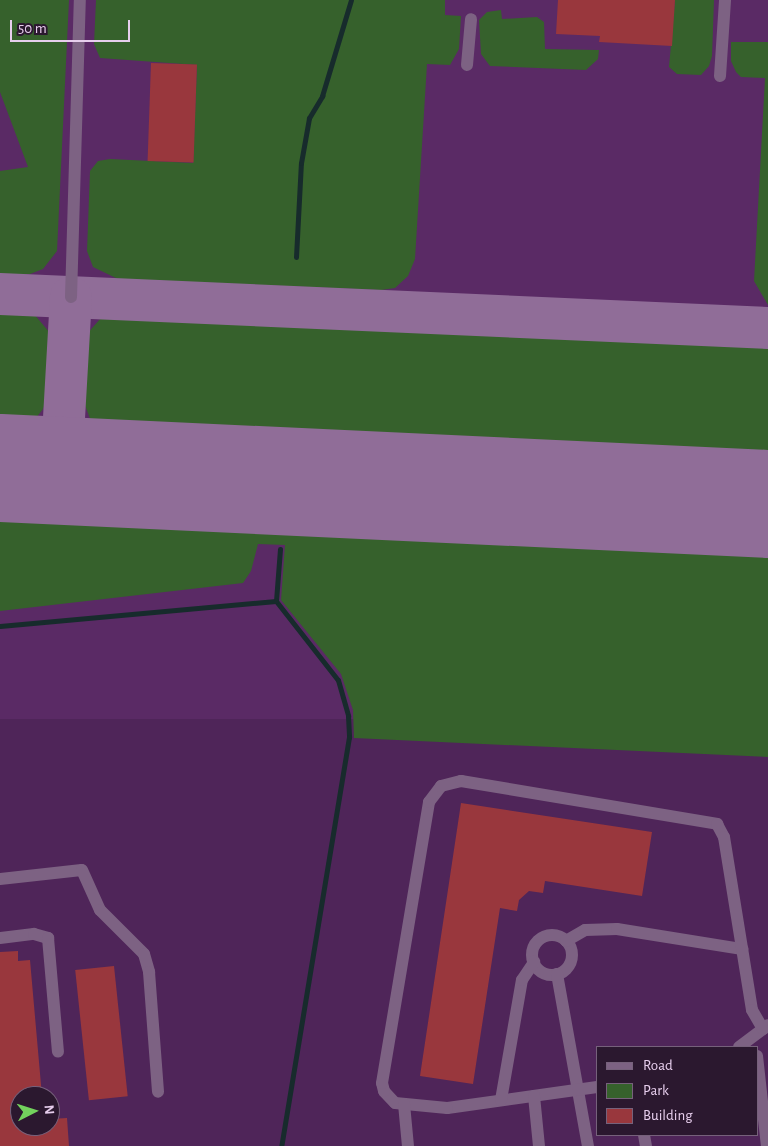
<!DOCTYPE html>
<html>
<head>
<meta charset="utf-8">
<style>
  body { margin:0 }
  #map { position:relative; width:768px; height:1146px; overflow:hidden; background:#4f2559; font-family:"Alegreya Sans",sans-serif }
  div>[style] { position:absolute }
  .built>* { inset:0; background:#5a2a65; transform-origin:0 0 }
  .green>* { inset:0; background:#36612c }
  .stream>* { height:5px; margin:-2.5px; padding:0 2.5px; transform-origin:2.5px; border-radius:2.5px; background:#172b2c }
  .taxiway>* { height:42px; margin:-21px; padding:0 21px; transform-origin:21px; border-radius:21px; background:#906d98 }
  .runway>* { height:108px; margin:-54px; padding:0 54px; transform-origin:54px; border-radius:54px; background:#906d98 }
  .building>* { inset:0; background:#99373d; transform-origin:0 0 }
  .minor>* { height:12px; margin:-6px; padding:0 6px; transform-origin:6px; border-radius:6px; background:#7d6283 }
  .minor>.ring { margin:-6px; padding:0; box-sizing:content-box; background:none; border:12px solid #7d6283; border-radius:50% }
  span { translate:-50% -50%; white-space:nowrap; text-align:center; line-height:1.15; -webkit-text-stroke:4px #2b182f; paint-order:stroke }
  .legend { position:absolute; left:596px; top:1046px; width:162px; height:90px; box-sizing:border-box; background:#2b182f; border:1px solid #76617b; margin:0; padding:6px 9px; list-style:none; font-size:15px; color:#e7ceed }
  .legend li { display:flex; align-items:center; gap:10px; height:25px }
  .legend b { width:25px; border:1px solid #76617b }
  .north { position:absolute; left:10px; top:1086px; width:50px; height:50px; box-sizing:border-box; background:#2b182f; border:1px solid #76617b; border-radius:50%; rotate:85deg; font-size:14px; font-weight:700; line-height:20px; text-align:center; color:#e7ceed }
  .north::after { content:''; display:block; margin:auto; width:18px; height:22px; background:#73d25d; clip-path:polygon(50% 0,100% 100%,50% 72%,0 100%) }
  .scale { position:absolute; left:10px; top:20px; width:120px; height:22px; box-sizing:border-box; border:2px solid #e7ceed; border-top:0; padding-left:6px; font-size:15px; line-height:18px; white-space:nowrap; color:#e7ceed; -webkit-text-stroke:4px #2b182f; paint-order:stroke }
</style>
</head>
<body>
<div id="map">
  <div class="built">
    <div style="left:0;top:0;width:768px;height:719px"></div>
  </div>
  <div class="green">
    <div style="clip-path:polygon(0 0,69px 0,57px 251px,43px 269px,30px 274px,0 274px,0 171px,28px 167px,0 92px)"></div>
    <div style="clip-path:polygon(96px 0,445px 0,445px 15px,461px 16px,459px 49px,450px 65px,427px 64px,415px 259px,408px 276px,395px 288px,381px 290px,118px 279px,93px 267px,87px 251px,90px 171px,98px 161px,110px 159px,193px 163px,197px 65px,100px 58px,94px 44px)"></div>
    <div style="clip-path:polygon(675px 0,714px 0,712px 56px,709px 66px,701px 75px,677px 74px,669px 67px)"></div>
    <div style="clip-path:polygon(501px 10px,502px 19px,537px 17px,544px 22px,545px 49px,599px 50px,598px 59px,586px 70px,490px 66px,481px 54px,479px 20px,487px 12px)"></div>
    <div style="clip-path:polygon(731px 42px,768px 42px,768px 305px,754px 281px,765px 78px,741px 77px,736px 72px,731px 61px)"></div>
    <div style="clip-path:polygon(0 311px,34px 314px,50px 333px,51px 344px,48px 396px,43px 409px,29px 427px,0 438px)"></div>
    <div style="clip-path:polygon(109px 316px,768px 338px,768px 473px,120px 443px,94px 429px,80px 392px,85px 336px,101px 318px)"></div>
    <div style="clip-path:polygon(0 494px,768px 529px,768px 757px,354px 738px,353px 710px,341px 674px,281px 600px,285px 545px,258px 544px,251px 571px,243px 583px,0 611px)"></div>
  </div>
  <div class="stream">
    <div style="left:296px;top:257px;width:94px;rotate:-87deg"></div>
    <div style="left:301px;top:163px;width:46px;rotate:-79.9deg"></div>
    <div style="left:309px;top:118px;width:26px;rotate:-59deg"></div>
    <div style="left:322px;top:96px;width:100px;rotate:-73.2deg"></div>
    <div style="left:280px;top:549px;width:52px;rotate:94.4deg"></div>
    <div style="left:276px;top:601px;width:100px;rotate:51.9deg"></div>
    <div style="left:338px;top:680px;width:37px;rotate:74deg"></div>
    <div style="left:348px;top:716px;width:21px;rotate:87deg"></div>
    <div style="left:349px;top:737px;width:415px;rotate:99.4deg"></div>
    <div style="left:0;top:626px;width:277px;rotate:-5.2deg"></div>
  </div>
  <div class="taxiway">
    <div style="left:0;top:294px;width:769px;rotate:2.53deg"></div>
    <div style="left:61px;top:470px;width:173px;rotate:-86.7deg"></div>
  </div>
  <div class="runway">
    <div style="left:0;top:468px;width:769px;rotate:2.68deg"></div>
  </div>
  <div class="building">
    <div style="clip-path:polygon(558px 0,675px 0,672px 46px,599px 42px,600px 36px,556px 34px)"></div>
    <div style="left:151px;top:63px;width:46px;height:98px;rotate:2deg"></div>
    <div style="clip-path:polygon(461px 803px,652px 832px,642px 896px,545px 881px,543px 893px,529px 891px,519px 900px,517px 911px,500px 908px,473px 1084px,420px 1076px)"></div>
    <div style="clip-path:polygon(18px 951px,18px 961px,30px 960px,42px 1096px,20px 1096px,20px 1126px,50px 1126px,50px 1119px,67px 1118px,69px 1146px,0 1146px,0 952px)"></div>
    <div style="left:114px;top:966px;width:131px;height:39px;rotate:84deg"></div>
  </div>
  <div class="minor">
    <div style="left:467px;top:65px;width:46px;rotate:-85deg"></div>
    <div style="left:720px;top:76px;width:76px;rotate:-86.2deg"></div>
    <div style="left:71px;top:297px;width:297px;rotate:-88.3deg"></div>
    <div style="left:0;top:879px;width:82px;rotate:-6.3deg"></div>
    <div style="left:82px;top:870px;width:44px;rotate:65.8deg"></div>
    <div style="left:100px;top:910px;width:62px;rotate:45deg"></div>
    <div style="left:144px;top:954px;width:19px;rotate:74deg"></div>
    <div style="left:149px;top:972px;width:120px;rotate:85.7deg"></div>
    <div class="ring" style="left:532px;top:935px;width:28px;height:28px"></div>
    <div style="left:0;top:938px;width:34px;rotate:-7deg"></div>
    <div style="left:34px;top:934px;width:15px;rotate:16deg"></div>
    <div style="left:48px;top:938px;width:114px;rotate:85deg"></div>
    <div style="left:566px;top:941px;width:22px;rotate:-30deg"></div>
    <div style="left:585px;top:930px;width:32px;rotate:-2deg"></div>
    <div style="left:617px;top:929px;width:127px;rotate:9.1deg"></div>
    <div style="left:557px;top:974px;width:175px;rotate:79.8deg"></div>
    <div style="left:739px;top:1047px;width:36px;rotate:-37deg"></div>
    <div style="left:757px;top:1056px;width:91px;rotate:83.7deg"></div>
    <div style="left:597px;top:1087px;width:151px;rotate:172deg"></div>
    <div style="left:447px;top:1108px;width:52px;rotate:-174.5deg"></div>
    <div style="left:395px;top:1103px;width:16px;rotate:-133deg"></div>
    <div style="left:384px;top:1091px;width:8px;rotate:-104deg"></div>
    <div style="left:382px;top:1083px;width:285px;rotate:-80.5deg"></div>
    <div style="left:429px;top:802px;width:20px;rotate:-53deg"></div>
    <div style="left:441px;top:786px;width:21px;rotate:-14deg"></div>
    <div style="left:461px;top:781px;width:260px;rotate:9.5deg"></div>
    <div style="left:717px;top:824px;width:15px;rotate:62deg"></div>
    <div style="left:724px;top:837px;width:175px;rotate:80.8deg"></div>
    <div style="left:752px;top:1010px;width:22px;rotate:60deg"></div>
    <div style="left:534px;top:1096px;width:50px;rotate:84.3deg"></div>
    <div style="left:501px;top:1100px;width:122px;rotate:-80.1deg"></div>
    <div style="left:522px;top:980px;width:22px;rotate:-56deg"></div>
    <div style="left:404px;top:1104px;width:42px;rotate:84.6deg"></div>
    <div style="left:644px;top:1135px;width:11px;rotate:80deg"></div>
  </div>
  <ul class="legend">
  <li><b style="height:6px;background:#7d6283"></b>Road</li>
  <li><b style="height:14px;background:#36612c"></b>Park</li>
  <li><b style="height:14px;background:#99373d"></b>Building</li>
  </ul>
  <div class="north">N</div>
  <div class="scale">50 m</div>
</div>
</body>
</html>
